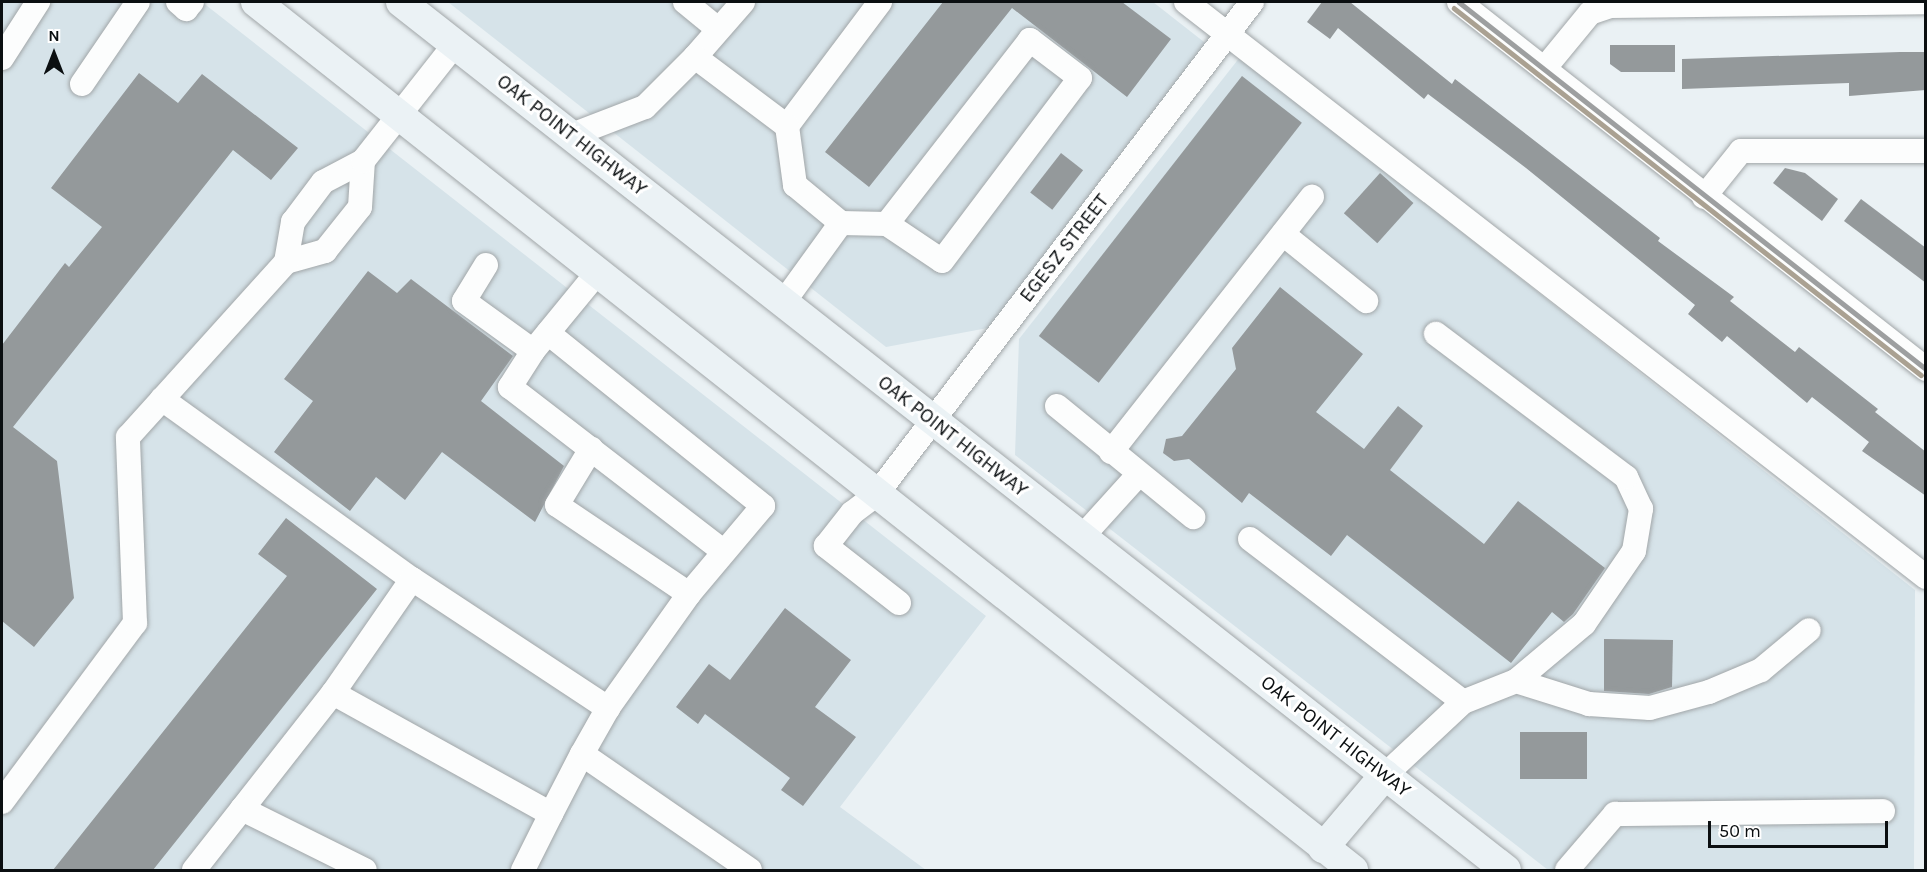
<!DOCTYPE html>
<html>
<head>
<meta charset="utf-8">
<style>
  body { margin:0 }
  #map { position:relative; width:1927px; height:872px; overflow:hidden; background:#eaf1f4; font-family:Karla,sans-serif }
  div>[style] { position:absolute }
  .built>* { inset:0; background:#d6e3e9 }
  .building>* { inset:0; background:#94999b; transform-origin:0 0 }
  .roads { filter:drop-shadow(0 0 2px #a1a6a8) drop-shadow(0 0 2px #a1a6a8) }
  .minor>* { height:24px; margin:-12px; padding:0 12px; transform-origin:12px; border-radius:12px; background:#fcfdfd }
  .major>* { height:30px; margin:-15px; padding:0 15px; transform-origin:15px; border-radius:15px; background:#ebf2f5 }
  .bus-1>* { height:4.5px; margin:-2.25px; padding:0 2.25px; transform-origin:2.25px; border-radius:2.25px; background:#9d9fa0 }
  .bus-2>* { height:4.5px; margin:-2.25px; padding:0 2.25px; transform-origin:2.25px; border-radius:2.25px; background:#aaa192 }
  span { translate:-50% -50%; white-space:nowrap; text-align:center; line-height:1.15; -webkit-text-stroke:6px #fff; paint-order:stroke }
  .street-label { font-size:20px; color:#0b0f11 }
  .frame { position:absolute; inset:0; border:3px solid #0b0f11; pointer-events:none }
  .north { position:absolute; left:24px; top:24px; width:60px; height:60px; -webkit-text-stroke:4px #fff; paint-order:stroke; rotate:0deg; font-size:16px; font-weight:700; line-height:24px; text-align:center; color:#0b0f11 }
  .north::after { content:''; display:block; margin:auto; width:21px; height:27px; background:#0b0f11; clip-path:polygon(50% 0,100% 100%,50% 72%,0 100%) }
  .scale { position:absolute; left:1708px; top:821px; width:180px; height:27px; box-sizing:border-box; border:3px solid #0b0f11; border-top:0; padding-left:8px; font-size:18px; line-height:21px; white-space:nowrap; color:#0b0f11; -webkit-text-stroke:4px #fff; paint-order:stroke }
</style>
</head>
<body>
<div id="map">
  <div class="built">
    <div style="clip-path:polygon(2px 2px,202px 2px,986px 616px,840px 807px,926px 870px,2px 870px)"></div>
    <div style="clip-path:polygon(448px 2px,1153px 2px,1213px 49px,993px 327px,886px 347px)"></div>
    <div style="clip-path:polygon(1240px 57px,1915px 590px,1914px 870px,1548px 870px,1015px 455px,1019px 339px)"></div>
  </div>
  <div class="building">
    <div style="clip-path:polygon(943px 2px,1122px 2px,1171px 39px,1127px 97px,1012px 8px,869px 187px,825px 152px)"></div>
    <div style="clip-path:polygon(1322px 2px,1350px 2px,1452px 84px,1455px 79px,1660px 238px,1658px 241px,1734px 297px,1730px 301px,1795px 352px,1799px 347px,1878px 409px,1875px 412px,1926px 452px,1926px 496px,1862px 451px,1869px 442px,1812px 397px,1807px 403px,1727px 336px,1722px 342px,1688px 314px,1695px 305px,1526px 168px,1428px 94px,1424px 99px,1338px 28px,1330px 39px,1307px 22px)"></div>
    <div style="clip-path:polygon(1610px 45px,1675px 45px,1675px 72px,1621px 72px,1610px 64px)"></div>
    <div style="clip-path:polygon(1900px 52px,1926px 52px,1926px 90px,1849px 96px,1849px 83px,1682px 89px,1682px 59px)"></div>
    <div style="clip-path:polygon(139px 73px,178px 103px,202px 74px,298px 148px,271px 180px,233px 150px,13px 427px,57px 461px,74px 598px,34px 647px,2px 621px,2px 345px,65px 263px,69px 267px,102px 227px,51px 188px)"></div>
    <div style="left:1242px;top:76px;width:76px;height:330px;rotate:38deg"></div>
    <div style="left:1061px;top:153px;width:28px;height:50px;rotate:38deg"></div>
    <div style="clip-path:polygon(1785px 168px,1805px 173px,1838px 199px,1822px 221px,1773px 183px)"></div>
    <div style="left:1380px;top:173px;width:45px;height:54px;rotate:42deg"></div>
    <div style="clip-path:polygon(1861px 199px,1926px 248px,1926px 283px,1844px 221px)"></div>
    <div style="clip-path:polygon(368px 271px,397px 293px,411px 279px,513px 356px,481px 401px,564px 466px,535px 522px,442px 452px,405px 500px,376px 477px,350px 511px,274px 452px,313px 401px,284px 379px)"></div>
    <div style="clip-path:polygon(1280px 287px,1363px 354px,1316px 412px,1364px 449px,1398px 406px,1423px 426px,1390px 470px,1484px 544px,1518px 501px,1605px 568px,1573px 614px,1564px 622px,1552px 612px,1511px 663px,1347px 535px,1331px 556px,1249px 493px,1242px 503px,1189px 459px,1174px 461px,1163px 453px,1166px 439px,1182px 436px,1236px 369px,1232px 348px)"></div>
    <div style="clip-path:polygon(286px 518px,377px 589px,153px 870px,53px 870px,287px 576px,258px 554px)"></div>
    <div style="clip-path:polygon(785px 608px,851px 660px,815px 707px,856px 737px,803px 806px,781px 790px,790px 778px,705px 714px,698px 724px,676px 707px,709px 664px,730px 680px)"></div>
    <div style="clip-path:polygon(1604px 639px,1673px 640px,1672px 687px,1649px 694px,1604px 691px)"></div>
    <div style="left:1520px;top:732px;width:67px;height:47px"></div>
  </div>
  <div class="roads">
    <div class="minor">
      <div style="left:178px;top:2px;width:11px;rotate:41deg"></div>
      <div style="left:186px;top:9px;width:9px;rotate:-49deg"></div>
      <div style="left:685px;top:2px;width:43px;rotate:39.3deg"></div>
      <div style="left:1186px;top:2px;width:937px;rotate:37.85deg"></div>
      <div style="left:1459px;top:2px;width:594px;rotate:38.16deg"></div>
      <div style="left:695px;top:57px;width:73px;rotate:-48.9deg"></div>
      <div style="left:2px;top:58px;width:67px;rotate:-57.3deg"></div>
      <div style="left:1544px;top:69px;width:72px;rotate:-50.6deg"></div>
      <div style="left:1590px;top:13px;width:21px;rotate:-19deg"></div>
      <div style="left:1610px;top:6px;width:316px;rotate:-0.7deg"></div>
      <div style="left:82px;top:84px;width:99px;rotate:-55.7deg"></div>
      <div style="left:787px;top:126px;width:155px;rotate:-53.1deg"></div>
      <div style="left:572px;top:135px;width:78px;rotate:-21deg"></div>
      <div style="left:645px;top:107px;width:71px;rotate:-45deg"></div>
      <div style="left:695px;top:57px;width:115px;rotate:36.9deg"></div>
      <div style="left:787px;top:126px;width:60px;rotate:82.3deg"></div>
      <div style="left:795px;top:185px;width:60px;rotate:39.6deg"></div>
      <div style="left:1704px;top:197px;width:59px;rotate:-51.2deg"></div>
      <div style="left:1741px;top:151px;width:185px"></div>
      <div style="left:1283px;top:234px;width:107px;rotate:38.9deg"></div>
      <div style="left:286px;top:262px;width:41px;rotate:-15.8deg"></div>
      <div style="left:325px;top:251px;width:56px;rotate:-51.5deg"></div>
      <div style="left:360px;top:207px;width:46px;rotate:-86.3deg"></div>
      <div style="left:486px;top:265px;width:42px;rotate:121.4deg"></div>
      <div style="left:464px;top:301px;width:85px;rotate:35.9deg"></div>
      <div style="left:533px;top:351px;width:102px;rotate:-50.6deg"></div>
      <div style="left:783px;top:303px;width:99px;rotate:-54.1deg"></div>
      <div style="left:841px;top:223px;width:46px;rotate:1.2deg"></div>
      <div style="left:887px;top:224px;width:66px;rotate:33.9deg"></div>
      <div style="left:942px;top:261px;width:229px;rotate:-53deg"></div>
      <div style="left:1080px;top:78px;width:63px;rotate:-142.8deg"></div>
      <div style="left:1030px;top:40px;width:233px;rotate:127.9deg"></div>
      <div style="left:548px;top:333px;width:276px;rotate:38.8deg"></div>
      <div style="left:763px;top:506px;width:115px;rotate:130.1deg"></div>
      <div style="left:689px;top:594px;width:159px;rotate:-146deg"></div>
      <div style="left:557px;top:505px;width:66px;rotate:-58.7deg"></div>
      <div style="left:533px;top:351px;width:43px;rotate:122.6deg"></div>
      <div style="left:510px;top:387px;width:270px;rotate:37.6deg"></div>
      <div style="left:162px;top:399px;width:308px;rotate:35.8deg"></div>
      <div style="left:412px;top:579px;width:235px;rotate:33.4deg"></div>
      <div style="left:1057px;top:406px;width:176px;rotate:39.2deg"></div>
      <div style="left:1111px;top:452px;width:325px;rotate:-51.8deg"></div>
      <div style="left:1082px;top:537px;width:84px;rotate:-47.9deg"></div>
      <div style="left:1250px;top:539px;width:268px;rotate:37.4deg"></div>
      <div style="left:412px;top:579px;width:139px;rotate:124.7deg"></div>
      <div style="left:333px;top:693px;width:249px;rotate:29deg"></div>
      <div style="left:551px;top:814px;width:68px;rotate:-62.7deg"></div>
      <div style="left:689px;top:594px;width:140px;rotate:125.4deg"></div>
      <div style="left:608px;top:708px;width:53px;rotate:119.5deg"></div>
      <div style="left:582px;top:754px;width:204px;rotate:34.6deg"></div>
      <div style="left:899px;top:603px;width:93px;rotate:-142deg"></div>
      <div style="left:826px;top:546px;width:42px;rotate:-51.8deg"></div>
      <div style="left:852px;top:513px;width:30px;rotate:-37deg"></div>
      <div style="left:876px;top:495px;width:620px;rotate:-52.67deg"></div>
      <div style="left:1516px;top:681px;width:77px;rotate:17.5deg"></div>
      <div style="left:1589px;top:704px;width:61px;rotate:3.8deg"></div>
      <div style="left:1650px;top:708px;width:61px;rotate:-15.2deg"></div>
      <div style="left:1709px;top:692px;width:56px;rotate:-22.9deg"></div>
      <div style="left:1761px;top:670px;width:62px;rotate:-39.8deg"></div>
      <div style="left:1385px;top:775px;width:107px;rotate:-43.1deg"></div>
      <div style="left:1463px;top:702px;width:57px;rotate:-21.6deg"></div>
      <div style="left:1516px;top:681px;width:89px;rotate:-40deg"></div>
      <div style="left:1584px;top:624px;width:88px;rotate:-55.6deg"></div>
      <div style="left:1634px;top:551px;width:43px;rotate:-80.5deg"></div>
      <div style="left:1641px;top:509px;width:35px;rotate:-115deg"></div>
      <div style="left:1626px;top:477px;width:238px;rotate:-143deg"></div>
      <div style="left:2px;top:802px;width:223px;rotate:-53.4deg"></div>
      <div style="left:135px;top:623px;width:186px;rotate:-92.2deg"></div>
      <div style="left:128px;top:437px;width:236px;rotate:-47.9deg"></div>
      <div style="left:286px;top:262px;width:41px;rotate:-80.1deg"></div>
      <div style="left:293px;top:222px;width:50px;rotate:-53.1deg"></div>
      <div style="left:323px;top:182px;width:45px;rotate:-27.7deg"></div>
      <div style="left:363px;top:161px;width:149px;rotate:-51.8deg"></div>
      <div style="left:242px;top:809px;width:147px;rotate:-51.9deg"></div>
      <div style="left:194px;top:870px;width:78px;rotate:-51.8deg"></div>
      <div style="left:242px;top:809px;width:137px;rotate:26.4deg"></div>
      <div style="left:523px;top:870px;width:63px;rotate:-63.4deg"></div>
      <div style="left:1567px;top:870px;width:74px;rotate:-49.4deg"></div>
      <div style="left:1615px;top:814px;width:268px;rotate:-0.6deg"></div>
    </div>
    <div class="major">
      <div style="left:256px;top:2px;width:1399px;rotate:38.35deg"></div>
      <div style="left:401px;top:2px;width:1405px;rotate:38.15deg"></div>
      <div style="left:1323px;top:848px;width:96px;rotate:-49.7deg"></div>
    </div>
  </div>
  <div class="bus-1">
    <div style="left:1459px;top:2px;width:594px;rotate:38.16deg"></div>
  </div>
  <div class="bus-2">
    <div style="left:1454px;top:8px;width:594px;rotate:38.16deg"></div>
  </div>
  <div class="street-label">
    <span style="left:572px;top:135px;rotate:38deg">OAK POINT HIGHWAY</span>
    <span style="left:1064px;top:248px;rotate:-52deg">EGESZ STREET</span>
    <span style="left:953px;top:436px;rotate:38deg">OAK POINT HIGHWAY</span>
    <span style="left:1336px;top:736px;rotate:38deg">OAK POINT HIGHWAY</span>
  </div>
  <div class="frame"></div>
  <div class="north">N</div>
  <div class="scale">50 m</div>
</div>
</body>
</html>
